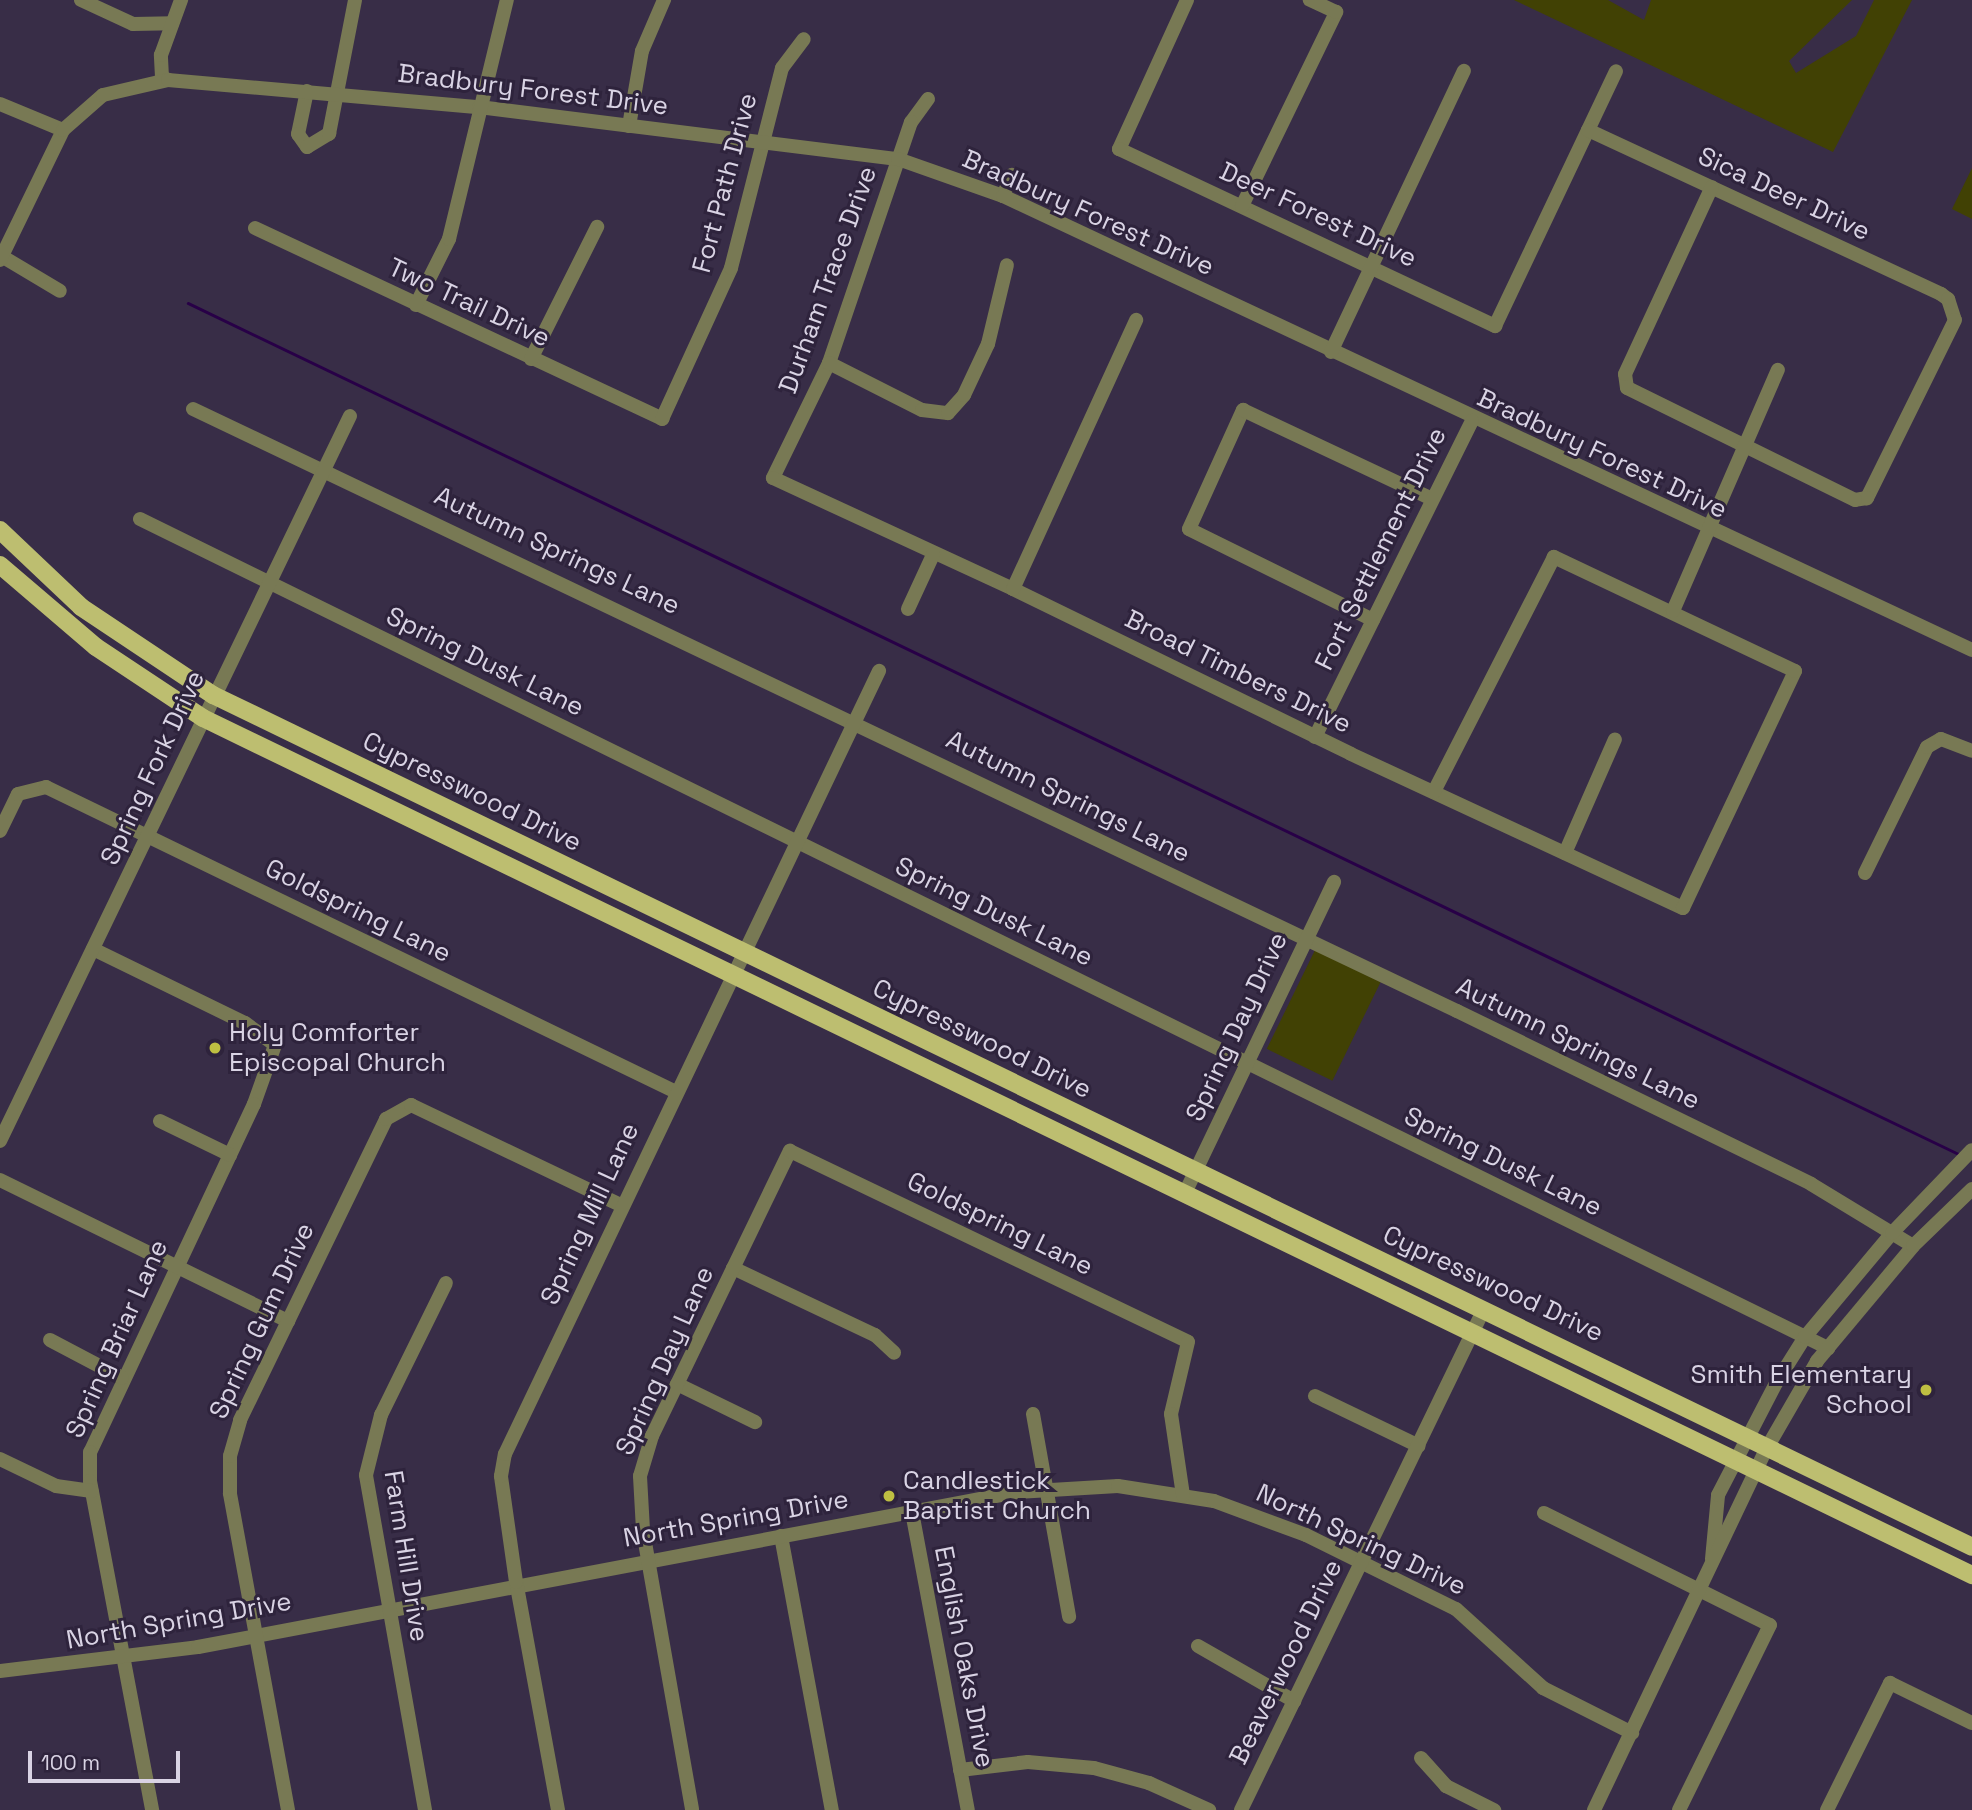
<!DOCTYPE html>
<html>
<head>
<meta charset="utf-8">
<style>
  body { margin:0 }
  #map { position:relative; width:1972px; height:1810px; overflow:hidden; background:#382d47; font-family:"Space Grotesk",sans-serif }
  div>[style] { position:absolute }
  .green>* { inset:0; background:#414104; transform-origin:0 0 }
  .stream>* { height:2.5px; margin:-1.25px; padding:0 1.25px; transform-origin:1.25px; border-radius:1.25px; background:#280047 }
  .minor>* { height:14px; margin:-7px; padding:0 7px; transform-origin:7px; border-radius:7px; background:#787954 }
  .major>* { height:18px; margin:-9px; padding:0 9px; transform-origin:9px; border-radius:9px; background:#bdbe70 }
  .dots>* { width:19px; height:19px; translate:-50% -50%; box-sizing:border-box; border:4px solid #2e233c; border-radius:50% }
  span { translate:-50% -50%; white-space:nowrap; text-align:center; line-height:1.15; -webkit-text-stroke:6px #2e233c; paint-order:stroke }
  .street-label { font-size:26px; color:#d9d3e4 }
  .poi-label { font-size:26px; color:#d9d3e4 }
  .left { translate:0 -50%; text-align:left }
  .right { translate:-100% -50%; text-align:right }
  .scale { position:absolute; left:28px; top:1751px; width:152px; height:32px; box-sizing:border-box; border:4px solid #d9d3e4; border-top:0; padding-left:9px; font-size:21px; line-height:24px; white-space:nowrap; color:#d9d3e4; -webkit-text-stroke:5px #2e233c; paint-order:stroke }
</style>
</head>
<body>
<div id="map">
  <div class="green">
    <div style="clip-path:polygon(1514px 0,1608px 0,1644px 20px,1651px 0,1852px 0,1789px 61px,1796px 73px,1856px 36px,1874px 0,1912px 0,1833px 152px)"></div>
    <div style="clip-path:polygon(1972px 168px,1972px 219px,1952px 209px)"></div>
    <div style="left:1315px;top:950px;width:73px;height:110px;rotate:26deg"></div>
  </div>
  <div class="stream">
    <div style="left:188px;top:303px;width:1967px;rotate:25.67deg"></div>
  </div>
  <div class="minor">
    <div style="left:81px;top:0;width:57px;rotate:24.8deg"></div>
    <div style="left:133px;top:24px;width:39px;rotate:-1deg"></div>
    <div style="left:1187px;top:0;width:164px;rotate:114.5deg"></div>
    <div style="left:1119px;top:149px;width:416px;rotate:25.2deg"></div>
    <div style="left:1495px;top:326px;width:282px;rotate:-64.6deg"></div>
    <div style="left:168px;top:80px;width:7px;rotate:-153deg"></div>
    <div style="left:162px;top:77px;width:22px;rotate:-93deg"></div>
    <div style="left:161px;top:55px;width:59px;rotate:-70deg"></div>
    <div style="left:307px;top:91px;width:44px;rotate:101.8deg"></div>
    <div style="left:298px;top:134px;width:16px;rotate:55deg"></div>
    <div style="left:307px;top:147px;width:26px;rotate:-31deg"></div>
    <div style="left:329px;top:134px;width:136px;rotate:-79deg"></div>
    <div style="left:928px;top:99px;width:29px;rotate:126deg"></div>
    <div style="left:911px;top:122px;width:255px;rotate:108.8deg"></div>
    <div style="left:829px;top:363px;width:128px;rotate:116deg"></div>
    <div style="left:773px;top:478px;width:264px;rotate:24.8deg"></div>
    <div style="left:1013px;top:589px;width:376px;rotate:26deg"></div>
    <div style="left:1351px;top:754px;width:366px;rotate:24.9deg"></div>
    <div style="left:1683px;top:908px;width:262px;rotate:-64.7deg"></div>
    <div style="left:1795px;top:671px;width:267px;rotate:-154.7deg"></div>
    <div style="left:1554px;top:557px;width:264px;rotate:117.1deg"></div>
    <div style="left:0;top:104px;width:68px;rotate:22.4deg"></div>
    <div style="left:629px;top:126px;width:76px;rotate:-80.2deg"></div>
    <div style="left:642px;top:51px;width:56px;rotate:-66.7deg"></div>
    <div style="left:1588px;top:130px;width:389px;rotate:24.9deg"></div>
    <div style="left:1941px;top:294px;width:9px;rotate:36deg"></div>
    <div style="left:1948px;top:299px;width:22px;rotate:72deg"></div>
    <div style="left:1955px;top:320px;width:199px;rotate:116.3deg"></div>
    <div style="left:1867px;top:498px;width:12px;rotate:171deg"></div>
    <div style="left:1855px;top:500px;width:254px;rotate:-153.8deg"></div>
    <div style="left:1627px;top:388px;width:14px;rotate:-98deg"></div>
    <div style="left:1625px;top:374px;width:206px;rotate:-65.1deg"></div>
    <div style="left:1003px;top:196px;width:23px;rotate:-67deg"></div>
    <div style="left:1242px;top:206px;width:216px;rotate:-64.1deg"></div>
    <div style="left:1336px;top:12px;width:29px;rotate:-155deg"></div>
    <div style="left:255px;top:228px;width:450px;rotate:25.1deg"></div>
    <div style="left:662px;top:419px;width:166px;rotate:-65.4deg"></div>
    <div style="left:731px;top:268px;width:206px;rotate:-75.7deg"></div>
    <div style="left:782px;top:68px;width:36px;rotate:-53deg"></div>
    <div style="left:3px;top:257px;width:66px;rotate:30.8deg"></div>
    <div style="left:0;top:260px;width:144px;rotate:-64.1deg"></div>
    <div style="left:63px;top:130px;width:53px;rotate:-41.2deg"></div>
    <div style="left:103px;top:95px;width:67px;rotate:-13deg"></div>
    <div style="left:168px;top:80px;width:312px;rotate:5deg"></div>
    <div style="left:479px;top:107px;width:422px;rotate:7.1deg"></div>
    <div style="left:898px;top:159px;width:111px;rotate:19.4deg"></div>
    <div style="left:1003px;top:196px;width:1070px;rotate:25.1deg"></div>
    <div style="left:416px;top:305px;width:74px;rotate:-63.4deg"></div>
    <div style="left:449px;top:239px;width:246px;rotate:-76.4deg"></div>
    <div style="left:1331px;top:352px;width:311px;rotate:-64.7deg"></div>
    <div style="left:531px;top:359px;width:148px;rotate:-63.4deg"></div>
    <div style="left:829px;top:363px;width:104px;rotate:26.8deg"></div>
    <div style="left:922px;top:410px;width:26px;rotate:7deg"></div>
    <div style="left:948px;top:413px;width:24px;rotate:-48deg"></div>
    <div style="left:964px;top:395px;width:56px;rotate:-64.8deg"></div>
    <div style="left:988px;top:344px;width:81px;rotate:-76.5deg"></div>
    <div style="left:193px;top:409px;width:1400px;rotate:25.47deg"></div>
    <div style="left:1457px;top:1011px;width:394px;rotate:26deg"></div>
    <div style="left:1811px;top:1184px;width:119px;rotate:31.3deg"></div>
    <div style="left:140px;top:519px;width:1881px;rotate:26.16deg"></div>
    <div style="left:1013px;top:589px;width:296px;rotate:-65.4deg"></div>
    <div style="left:908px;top:609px;width:60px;rotate:-65.2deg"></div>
    <div style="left:1673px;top:611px;width:263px;rotate:-66.5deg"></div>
    <div style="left:1373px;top:620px;width:205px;rotate:-153.7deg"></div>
    <div style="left:1189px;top:529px;width:131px;rotate:-65.6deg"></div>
    <div style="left:1243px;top:410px;width:207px;rotate:25.2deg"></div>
    <div style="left:1315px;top:737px;width:353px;rotate:-63.6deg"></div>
    <div style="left:0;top:831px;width:41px;rotate:-64.1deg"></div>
    <div style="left:18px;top:794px;width:29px;rotate:-14deg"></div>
    <div style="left:46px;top:787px;width:700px;rotate:25.83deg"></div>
    <div style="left:1565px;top:853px;width:124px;rotate:-66.3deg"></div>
    <div style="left:1865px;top:873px;width:140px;rotate:-63.8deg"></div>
    <div style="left:1927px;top:747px;width:16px;rotate:-30deg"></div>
    <div style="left:1941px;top:739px;width:33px;rotate:21deg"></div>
    <div style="left:93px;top:949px;width:169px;rotate:26deg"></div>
    <div style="left:245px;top:1023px;width:37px;rotate:36deg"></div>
    <div style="left:275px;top:1045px;width:63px;rotate:109.6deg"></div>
    <div style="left:254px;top:1104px;width:385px;rotate:115.2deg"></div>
    <div style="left:90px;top:1452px;width:29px;rotate:90deg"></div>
    <div style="left:90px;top:1481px;width:335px;rotate:79.3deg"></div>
    <div style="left:160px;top:1121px;width:78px;rotate:25.9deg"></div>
    <div style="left:0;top:1141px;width:805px;rotate:-64.23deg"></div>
    <div style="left:0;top:1180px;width:321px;rotate:26.1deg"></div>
    <div style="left:1185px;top:1193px;width:345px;rotate:-64.4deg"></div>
    <div style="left:733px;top:1268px;width:157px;rotate:25.3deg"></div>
    <div style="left:875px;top:1335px;width:26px;rotate:43deg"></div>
    <div style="left:50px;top:1340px;width:81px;rotate:27.8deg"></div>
    <div style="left:677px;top:1384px;width:87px;rotate:26deg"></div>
    <div style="left:1315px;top:1396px;width:115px;rotate:25.7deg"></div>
    <div style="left:1033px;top:1414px;width:206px;rotate:79.9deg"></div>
    <div style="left:0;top:1459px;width:62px;rotate:25.7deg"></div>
    <div style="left:56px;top:1486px;width:36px;rotate:8deg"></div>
    <div style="left:912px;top:1512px;width:303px;rotate:79.4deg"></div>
    <div style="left:1544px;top:1513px;width:252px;rotate:26.4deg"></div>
    <div style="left:1770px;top:1625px;width:206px;rotate:116.2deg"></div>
    <div style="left:781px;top:1536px;width:279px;rotate:79.5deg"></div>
    <div style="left:1712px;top:1559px;width:64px;rotate:-84.6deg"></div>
    <div style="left:1718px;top:1495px;width:126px;rotate:-62.6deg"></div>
    <div style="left:1776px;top:1383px;width:54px;rotate:-57.8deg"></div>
    <div style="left:1805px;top:1337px;width:136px;rotate:-50.1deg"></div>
    <div style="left:1892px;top:1233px;width:115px;rotate:-46.1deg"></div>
    <div style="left:1198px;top:1646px;width:111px;rotate:29.8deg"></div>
    <div style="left:0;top:1671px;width:199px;rotate:-6.9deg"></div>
    <div style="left:198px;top:1647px;width:834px;rotate:-10.72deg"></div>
    <div style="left:1017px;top:1492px;width:101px;rotate:-3.4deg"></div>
    <div style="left:1118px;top:1486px;width:97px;rotate:8.9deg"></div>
    <div style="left:1214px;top:1501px;width:98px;rotate:20.3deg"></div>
    <div style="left:1306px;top:1535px;width:167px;rotate:26.3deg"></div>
    <div style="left:1456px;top:1609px;width:118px;rotate:42.2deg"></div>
    <div style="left:1543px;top:1688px;width:100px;rotate:26.8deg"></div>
    <div style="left:1421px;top:1758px;width:38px;rotate:48deg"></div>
    <div style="left:1446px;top:1786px;width:54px;rotate:26.6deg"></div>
    <div style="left:960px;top:1770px;width:68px;rotate:-6.7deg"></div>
    <div style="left:1028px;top:1762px;width:66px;rotate:5.2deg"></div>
    <div style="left:1094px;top:1768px;width:57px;rotate:15.3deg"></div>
    <div style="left:1149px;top:1783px;width:66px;rotate:24.2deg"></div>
    <div style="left:692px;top:1809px;width:283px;rotate:-100deg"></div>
    <div style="left:643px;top:1530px;width:54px;rotate:-93.2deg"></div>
    <div style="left:640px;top:1476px;width:42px;rotate:-73.3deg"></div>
    <div style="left:652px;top:1436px;width:317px;rotate:-64.2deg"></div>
    <div style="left:790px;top:1151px;width:441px;rotate:25.6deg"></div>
    <div style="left:1188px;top:1342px;width:74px;rotate:103.3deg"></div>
    <div style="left:1171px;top:1414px;width:82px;rotate:81.6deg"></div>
    <div style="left:288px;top:1810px;width:322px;rotate:-100.4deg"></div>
    <div style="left:230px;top:1493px;width:37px;rotate:-90deg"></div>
    <div style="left:230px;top:1456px;width:37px;rotate:-74deg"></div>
    <div style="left:240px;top:1420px;width:335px;rotate:-64.1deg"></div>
    <div style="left:386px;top:1119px;width:29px;rotate:-29deg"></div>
    <div style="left:411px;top:1105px;width:233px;rotate:25.5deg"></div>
    <div style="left:425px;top:1810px;width:340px;rotate:-100deg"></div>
    <div style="left:366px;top:1475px;width:62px;rotate:-76deg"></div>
    <div style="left:381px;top:1415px;width:147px;rotate:-63.8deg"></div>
    <div style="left:558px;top:1810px;width:232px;rotate:-100.4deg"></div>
    <div style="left:516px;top:1582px;width:107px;rotate:-98.1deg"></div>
    <div style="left:501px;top:1476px;width:22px;rotate:-80deg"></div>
    <div style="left:505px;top:1454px;width:868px;rotate:-64.47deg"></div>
    <div style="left:1241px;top:1810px;width:557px;rotate:-64.13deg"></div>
    <div style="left:1594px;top:1810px;width:403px;rotate:-64.5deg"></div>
    <div style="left:1768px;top:1446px;width:98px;rotate:-60deg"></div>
    <div style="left:1817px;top:1361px;width:150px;rotate:-50.1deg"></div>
    <div style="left:1913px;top:1246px;width:82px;rotate:-44deg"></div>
    <div style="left:1827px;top:1810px;width:142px;rotate:-63.6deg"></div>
    <div style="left:1890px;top:1683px;width:91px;rotate:26deg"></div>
  </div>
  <div class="major">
    <div style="left:0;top:530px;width:112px;rotate:43.5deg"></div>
    <div style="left:81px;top:607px;width:159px;rotate:33.7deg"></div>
    <div style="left:213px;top:695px;width:1954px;rotate:25.84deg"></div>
    <div style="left:0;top:565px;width:126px;rotate:40.5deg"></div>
    <div style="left:96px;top:647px;width:128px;rotate:33.6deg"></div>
    <div style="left:203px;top:718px;width:1966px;rotate:25.85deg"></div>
  </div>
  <div class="dots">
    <div style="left:215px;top:1048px;background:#bebf42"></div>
    <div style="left:1926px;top:1390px;background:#bebf42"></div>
    <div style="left:889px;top:1496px;background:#bebf42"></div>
  </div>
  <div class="street-label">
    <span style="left:533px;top:90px;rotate:7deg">Bradbury Forest Drive</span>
    <span style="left:725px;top:183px;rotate:-75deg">Fort Path Drive</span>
    <span style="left:1784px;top:194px;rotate:25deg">Sica Deer Drive</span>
    <span style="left:1088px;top:213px;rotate:24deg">Bradbury Forest Drive</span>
    <span style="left:1318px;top:215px;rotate:25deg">Deer Forest Drive</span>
    <span style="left:828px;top:280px;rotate:-70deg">Durham Trace Drive</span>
    <span style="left:469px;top:303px;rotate:25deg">Two Trail Drive</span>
    <span style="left:1602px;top:454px;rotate:25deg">Bradbury Forest Drive</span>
    <span style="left:1381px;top:549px;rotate:-64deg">Fort Settlement Drive</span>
    <span style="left:557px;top:551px;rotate:25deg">Autumn Springs Lane</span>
    <span style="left:485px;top:662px;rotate:26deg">Spring Dusk Lane</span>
    <span style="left:1238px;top:672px;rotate:26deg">Broad Timbers Drive</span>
    <span style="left:153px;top:768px;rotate:-65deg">Spring Fork Drive</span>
    <span style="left:472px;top:792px;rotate:26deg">Cypresswood Drive</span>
    <span style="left:1068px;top:797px;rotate:26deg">Autumn Springs Lane</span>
    <span style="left:358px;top:911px;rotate:26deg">Goldspring Lane</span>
    <span style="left:994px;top:912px;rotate:26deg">Spring Dusk Lane</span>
    <span style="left:1237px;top:1027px;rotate:-65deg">Spring Day Drive</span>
    <span style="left:982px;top:1039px;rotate:26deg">Cypresswood Drive</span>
    <span style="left:1578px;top:1044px;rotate:26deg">Autumn Springs Lane</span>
    <span style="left:1503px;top:1162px;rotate:26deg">Spring Dusk Lane</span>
    <span style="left:590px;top:1214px;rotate:-65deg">Spring Mill Lane</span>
    <span style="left:1000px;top:1224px;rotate:26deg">Goldspring Lane</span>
    <span style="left:1493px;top:1284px;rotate:25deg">Cypresswood Drive</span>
    <span style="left:262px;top:1321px;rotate:-65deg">Spring Gum Drive</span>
    <span style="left:117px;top:1339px;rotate:-66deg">Spring Briar Lane</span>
    <span style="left:665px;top:1361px;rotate:-66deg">Spring Day Lane</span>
    <span style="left:736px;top:1519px;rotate:-10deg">North Spring Drive</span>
    <span style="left:1361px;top:1540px;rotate:25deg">North Spring Drive</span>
    <span style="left:406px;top:1556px;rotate:81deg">Farm Hill Drive</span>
    <span style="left:179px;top:1621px;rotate:-10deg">North Spring Drive</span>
    <span style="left:964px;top:1657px;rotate:79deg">English Oaks Drive</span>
    <span style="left:1286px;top:1662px;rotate:-64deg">Beaverwood Drive</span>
  </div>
  <div class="poi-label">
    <span class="left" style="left:229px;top:1048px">Holy Comforter<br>Episcopal Church</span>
    <span class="right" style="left:1912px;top:1390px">Smith Elementary<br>School</span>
    <span class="left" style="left:903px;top:1496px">Candlestick<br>Baptist Church</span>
  </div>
  <div class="scale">100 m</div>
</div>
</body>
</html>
